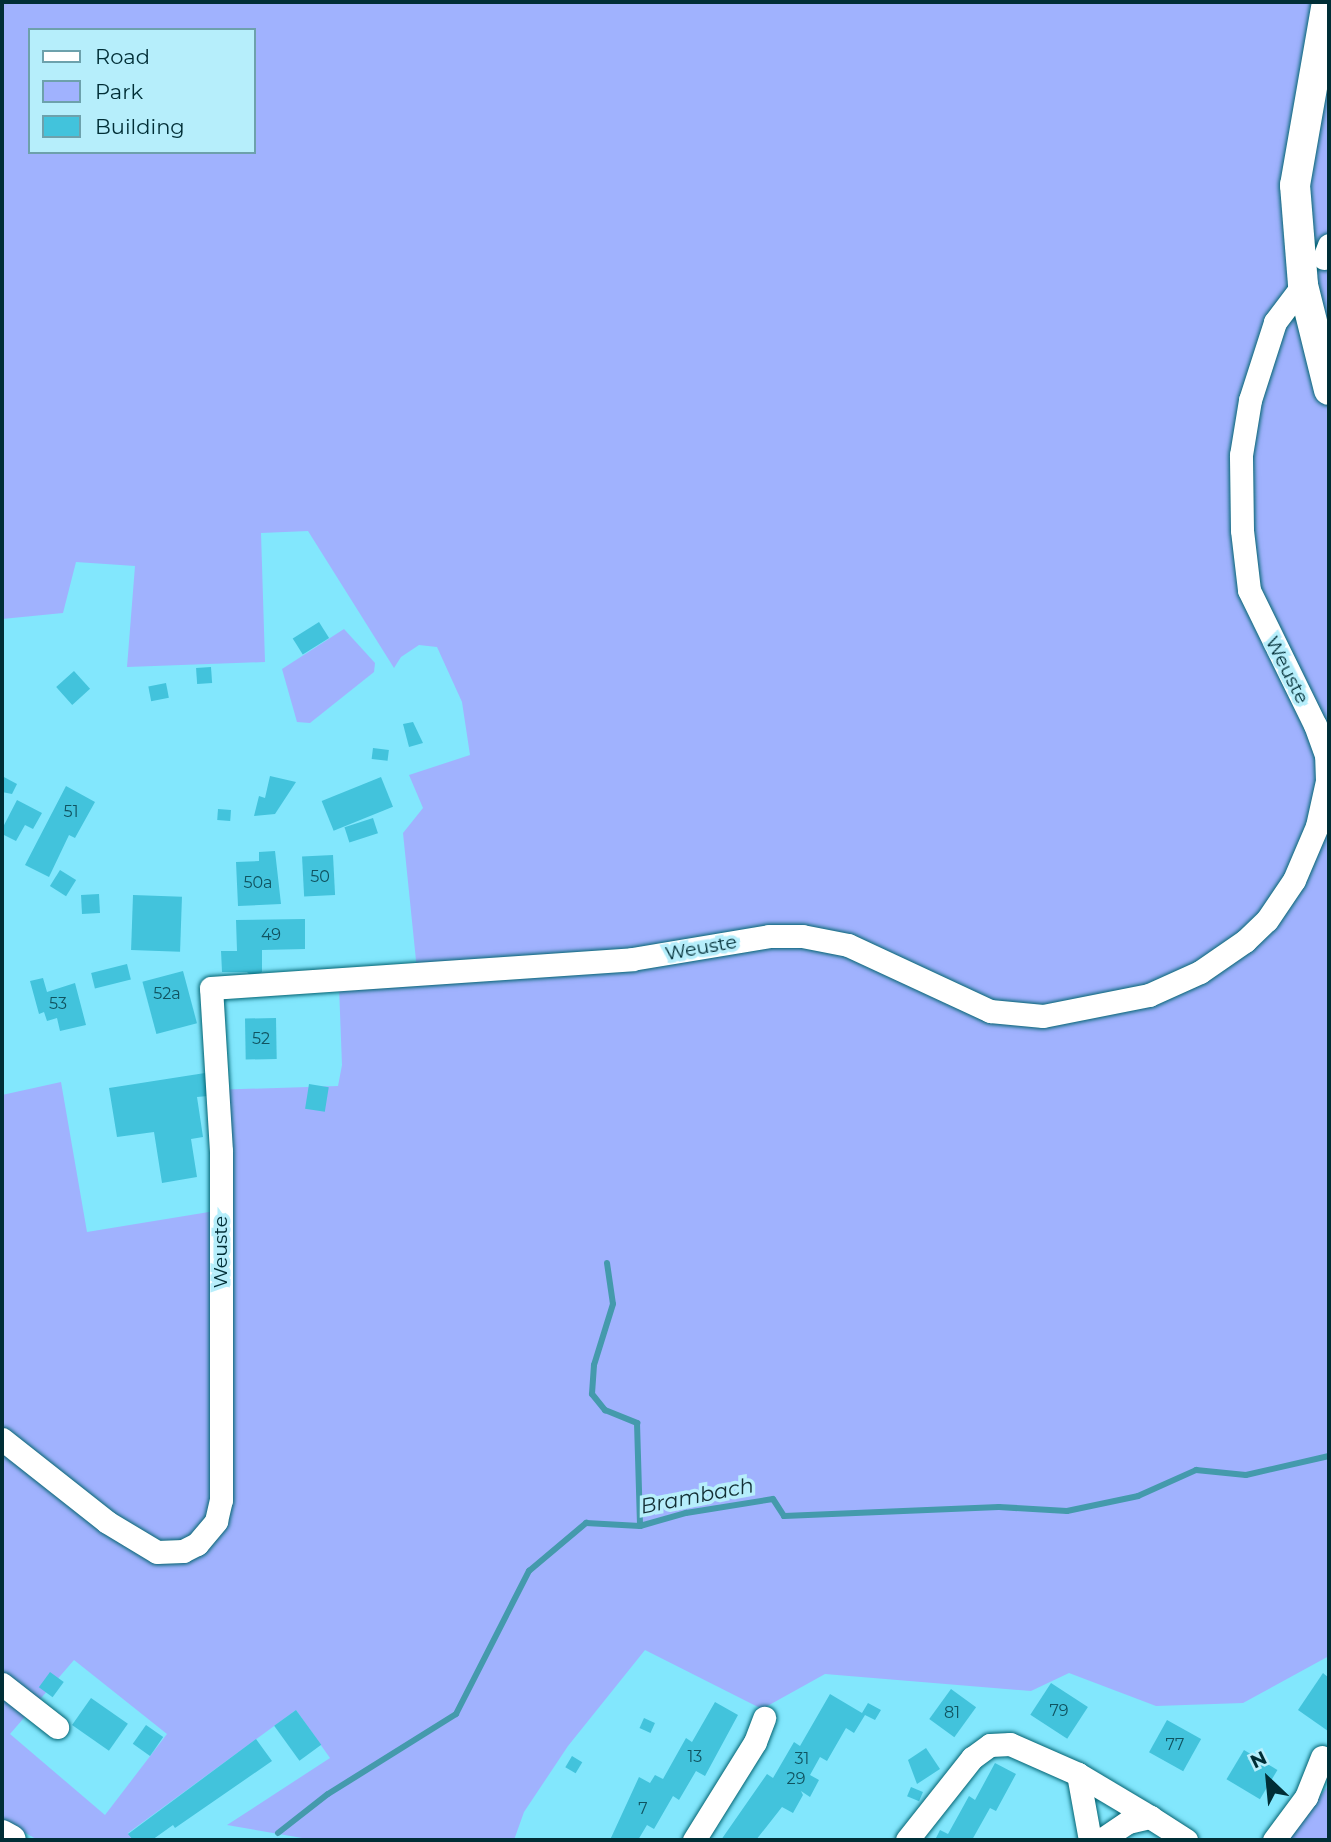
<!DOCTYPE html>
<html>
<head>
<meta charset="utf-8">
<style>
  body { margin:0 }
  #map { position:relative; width:1331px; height:1842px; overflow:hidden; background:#82e7fd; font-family:Montserrat,sans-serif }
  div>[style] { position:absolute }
  .green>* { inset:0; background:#a0b2fe }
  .stream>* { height:6px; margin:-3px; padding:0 3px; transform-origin:3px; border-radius:3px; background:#449aac }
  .building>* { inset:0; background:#42c3dc; transform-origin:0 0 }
  .roads { filter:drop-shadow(0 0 2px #026372) drop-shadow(0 0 2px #026372) }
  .minor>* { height:23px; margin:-11.5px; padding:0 11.5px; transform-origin:11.5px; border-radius:11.5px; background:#fff }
  .major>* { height:30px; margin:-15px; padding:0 15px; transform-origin:15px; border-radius:15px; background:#fff }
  span { translate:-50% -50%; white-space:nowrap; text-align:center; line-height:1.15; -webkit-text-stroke:7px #b6eefb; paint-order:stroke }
  .number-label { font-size:16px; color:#105360 }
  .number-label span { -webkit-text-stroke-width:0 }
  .street-label { font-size:19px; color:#002e36 }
  .water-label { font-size:21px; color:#132f35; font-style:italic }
  .frame { position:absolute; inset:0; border:4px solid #002e36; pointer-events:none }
  .legend { position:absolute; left:28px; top:28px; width:228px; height:126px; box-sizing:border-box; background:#b6eefb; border:2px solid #6da1ac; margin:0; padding:9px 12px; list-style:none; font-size:21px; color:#002e36 }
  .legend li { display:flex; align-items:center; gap:14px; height:35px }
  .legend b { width:35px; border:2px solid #6da1ac }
  .north { position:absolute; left:1233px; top:1744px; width:70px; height:70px; -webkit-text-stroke:5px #b6eefb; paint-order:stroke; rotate:334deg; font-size:19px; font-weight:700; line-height:28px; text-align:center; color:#002e36 }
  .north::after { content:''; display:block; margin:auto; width:24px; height:32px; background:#002e36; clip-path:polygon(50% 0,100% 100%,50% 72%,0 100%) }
</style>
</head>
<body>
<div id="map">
  <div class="green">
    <div style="clip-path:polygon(evenodd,2px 2px,1329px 2px,1329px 1656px,1243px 1703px,1156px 1706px,1069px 1673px,1031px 1691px,825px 1674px,762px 1709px,645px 1650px,568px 1746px,524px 1812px,514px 1840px,314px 1840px,227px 1825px,330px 1758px,296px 1710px,128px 1833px,133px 1840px,38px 1840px,2px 1820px,2px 1095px,61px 1082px,87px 1232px,215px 1211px,211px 1090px,338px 1086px,342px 1065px,339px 987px,418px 980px,403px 833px,423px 808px,409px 775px,470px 755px,462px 702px,437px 647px,419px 645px,401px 657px,394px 668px,308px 531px,261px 533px,265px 662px,127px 667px,135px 566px,76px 562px,63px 613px,2px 619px,2px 2px,30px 30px,254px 30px,254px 152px,30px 152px,30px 30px,2px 2px,74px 1660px,167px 1734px,105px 1815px,10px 1734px,74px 1660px)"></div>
    <div style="clip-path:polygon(344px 629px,375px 663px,374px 672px,310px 723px,297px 722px,282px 669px)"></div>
    <div style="clip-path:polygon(1329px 1785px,1329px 1840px,1284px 1840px)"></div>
  </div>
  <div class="stream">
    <div style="left:607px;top:1263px;width:41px;rotate:81.7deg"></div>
    <div style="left:613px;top:1304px;width:64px;rotate:107.3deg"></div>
    <div style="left:594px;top:1365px;width:29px;rotate:94deg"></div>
    <div style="left:592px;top:1394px;width:21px;rotate:51deg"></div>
    <div style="left:605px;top:1410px;width:35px;rotate:22deg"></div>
    <div style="left:637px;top:1423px;width:103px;rotate:88.3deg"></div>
    <div style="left:278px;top:1833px;width:63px;rotate:-38deg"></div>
    <div style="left:328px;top:1794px;width:151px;rotate:-32deg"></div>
    <div style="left:456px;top:1714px;width:161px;rotate:-63deg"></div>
    <div style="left:529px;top:1571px;width:75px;rotate:-40.1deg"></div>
    <div style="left:586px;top:1523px;width:54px;rotate:3.2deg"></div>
    <div style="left:640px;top:1526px;width:48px;rotate:-15.8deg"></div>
    <div style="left:686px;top:1513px;width:88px;rotate:-9.1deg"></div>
    <div style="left:773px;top:1499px;width:20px;rotate:57deg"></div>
    <div style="left:784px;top:1516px;width:215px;rotate:-2.4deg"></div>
    <div style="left:999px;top:1507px;width:68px;rotate:3.4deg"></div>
    <div style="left:1067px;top:1511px;width:73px;rotate:-11.9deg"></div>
    <div style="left:1138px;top:1496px;width:64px;rotate:-24.1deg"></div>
    <div style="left:1196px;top:1470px;width:50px;rotate:5.7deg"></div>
    <div style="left:1246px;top:1475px;width:85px;rotate:-12.9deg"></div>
  </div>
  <div class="building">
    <div style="left:319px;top:622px;width:19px;height:31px;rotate:58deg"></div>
    <div style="left:211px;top:667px;width:16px;height:15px;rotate:86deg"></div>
    <div style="left:74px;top:671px;width:24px;height:24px;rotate:48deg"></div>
    <div style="left:166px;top:683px;width:15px;height:18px;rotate:79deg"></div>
    <div style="clip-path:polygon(413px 722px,423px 743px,409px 747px,403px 724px)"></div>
    <div style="left:373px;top:748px;width:16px;height:11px;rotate:7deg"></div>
    <div style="clip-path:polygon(2px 776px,17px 784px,12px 794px,2px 792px)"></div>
    <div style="clip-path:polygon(270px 776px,296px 782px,275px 814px,254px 816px,259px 796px,265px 798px)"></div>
    <div style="left:381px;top:777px;width:32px;height:64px;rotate:68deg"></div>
    <div style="clip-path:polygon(66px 786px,95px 802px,75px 838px,69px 835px,49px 877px,25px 865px)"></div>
    <div style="clip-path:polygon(17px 800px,42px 813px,33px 829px,25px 825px,16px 841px,2px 834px,2px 829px)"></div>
    <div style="left:218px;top:809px;width:13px;height:11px;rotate:4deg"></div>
    <div style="left:373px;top:818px;width:16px;height:30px;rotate:72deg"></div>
    <div style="clip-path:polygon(275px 851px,281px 904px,238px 906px,236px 862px,259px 861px,259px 852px)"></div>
    <div style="left:333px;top:855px;width:40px;height:31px;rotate:87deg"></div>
    <div style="left:60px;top:870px;width:19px;height:19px;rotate:32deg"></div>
    <div style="left:99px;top:894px;width:19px;height:18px;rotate:87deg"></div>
    <div style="left:133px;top:895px;width:49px;height:55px;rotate:2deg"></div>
    <div style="clip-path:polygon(305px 919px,305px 949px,262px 950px,262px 972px,253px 978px,247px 972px,222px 972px,221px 951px,237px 951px,236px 920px)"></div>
    <div style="left:127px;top:964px;width:16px;height:37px;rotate:76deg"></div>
    <div style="left:183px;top:971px;width:54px;height:42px;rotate:75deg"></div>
    <div style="clip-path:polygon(43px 978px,47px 992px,75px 983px,86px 1025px,60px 1031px,57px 1018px,47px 1021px,44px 1012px,39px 1014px,30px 981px)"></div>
    <div style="left:276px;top:1018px;width:41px;height:31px;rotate:89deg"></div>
    <div style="clip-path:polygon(205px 1073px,208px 1096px,197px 1097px,203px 1137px,191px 1139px,197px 1177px,162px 1183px,154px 1132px,117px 1137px,109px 1088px)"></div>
    <div style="left:309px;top:1084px;width:20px;height:25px;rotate:9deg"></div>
    <div style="left:50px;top:1672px;width:17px;height:19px;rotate:36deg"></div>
    <div style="clip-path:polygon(1323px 1673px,1329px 1678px,1328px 1731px,1298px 1710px)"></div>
    <div style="left:1051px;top:1683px;width:44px;height:38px;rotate:33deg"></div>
    <div style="left:951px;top:1689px;width:31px;height:37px;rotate:36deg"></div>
    <div style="clip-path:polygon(830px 1694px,862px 1713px,868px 1703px,881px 1710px,875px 1720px,865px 1715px,854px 1733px,846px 1728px,827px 1761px,820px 1757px,810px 1775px,819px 1780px,810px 1797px,801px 1791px,803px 1795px,793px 1813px,782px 1807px,756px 1840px,721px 1840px,767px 1774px,773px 1778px,794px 1742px,800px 1746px)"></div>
    <div style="left:91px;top:1698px;width:45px;height:33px;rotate:35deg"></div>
    <div style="clip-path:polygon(715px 1702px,738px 1715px,705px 1776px,696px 1771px,679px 1800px,673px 1796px,654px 1829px,647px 1825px,638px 1840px,610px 1840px,639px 1777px,650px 1783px,655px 1775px,663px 1779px,686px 1738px,692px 1742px)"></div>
    <div style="left:296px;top:1710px;width:43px;height:27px;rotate:54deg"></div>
    <div style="left:644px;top:1718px;width:12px;height:11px;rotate:24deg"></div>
    <div style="left:1167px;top:1720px;width:39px;height:37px;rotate:29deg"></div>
    <div style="left:146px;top:1725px;width:21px;height:23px;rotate:35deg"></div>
    <div style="clip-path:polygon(256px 1739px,272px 1761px,175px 1828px,173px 1825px,152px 1840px,133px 1840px,128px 1834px)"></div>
    <div style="clip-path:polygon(926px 1748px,940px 1769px,917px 1784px,908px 1760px)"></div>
    <div style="left:1244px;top:1750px;width:39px;height:34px;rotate:31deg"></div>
    <div style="left:572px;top:1756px;width:12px;height:13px;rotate:31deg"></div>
    <div style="clip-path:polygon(995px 1763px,1016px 1774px,996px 1811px,990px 1808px,972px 1840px,935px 1840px,940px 1830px,948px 1834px,969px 1796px,975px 1800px)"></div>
    <div style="left:911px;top:1787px;width:13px;height:10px;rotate:23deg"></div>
  </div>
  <div class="roads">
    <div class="minor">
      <div style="left:1324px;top:258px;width:14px;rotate:-69deg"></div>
      <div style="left:2px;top:1439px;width:134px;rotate:38.3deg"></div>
      <div style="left:107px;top:1522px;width:58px;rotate:31deg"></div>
      <div style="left:157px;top:1552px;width:26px;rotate:-2deg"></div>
      <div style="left:183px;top:1551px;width:16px;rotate:-27deg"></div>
      <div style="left:197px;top:1544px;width:30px;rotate:-50deg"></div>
      <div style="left:216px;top:1521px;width:22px;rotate:-77deg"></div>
      <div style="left:221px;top:1500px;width:349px;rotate:-90deg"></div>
      <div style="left:221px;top:1151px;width:163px;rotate:-93.5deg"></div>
      <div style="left:211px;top:988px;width:422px;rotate:-3.9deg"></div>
      <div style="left:632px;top:959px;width:139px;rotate:-9.5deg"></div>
      <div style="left:769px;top:936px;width:33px"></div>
      <div style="left:802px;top:936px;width:47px;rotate:11.1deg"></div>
      <div style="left:848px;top:945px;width:157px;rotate:24.9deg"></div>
      <div style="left:990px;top:1011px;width:53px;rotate:5.4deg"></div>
      <div style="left:1043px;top:1016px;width:108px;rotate:-11.2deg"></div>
      <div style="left:1149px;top:995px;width:56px;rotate:-24.3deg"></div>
      <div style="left:1200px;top:972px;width:55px;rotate:-34.6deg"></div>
      <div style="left:1245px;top:941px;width:30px;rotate:-44deg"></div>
      <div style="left:1267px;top:920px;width:48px;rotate:-56deg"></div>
      <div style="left:1294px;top:880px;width:59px;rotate:-66.9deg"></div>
      <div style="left:1317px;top:826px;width:46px;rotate:-77.5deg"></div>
      <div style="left:1327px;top:781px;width:26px;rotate:-92deg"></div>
      <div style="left:1326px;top:755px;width:32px;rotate:-110deg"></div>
      <div style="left:1315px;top:725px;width:150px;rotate:-116.1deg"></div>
      <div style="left:1249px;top:590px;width:60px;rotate:-96.7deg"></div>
      <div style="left:1242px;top:530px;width:75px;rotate:-90.8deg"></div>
      <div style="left:1241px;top:455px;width:56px;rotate:-80.7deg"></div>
      <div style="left:1250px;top:400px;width:82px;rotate:-72.2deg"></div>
      <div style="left:1275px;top:322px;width:46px;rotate:-52.9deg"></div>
      <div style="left:2px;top:1684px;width:70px;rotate:38deg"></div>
      <div style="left:1078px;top:1774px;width:84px;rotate:30.8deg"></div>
      <div style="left:694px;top:1840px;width:115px;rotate:-58.1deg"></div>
      <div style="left:755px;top:1742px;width:26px;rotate:-69deg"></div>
      <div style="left:907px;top:1840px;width:105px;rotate:-51.6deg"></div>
      <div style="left:972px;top:1758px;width:22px;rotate:-36deg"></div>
      <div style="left:990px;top:1745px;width:20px;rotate:-3deg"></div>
      <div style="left:1010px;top:1744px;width:74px;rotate:23.8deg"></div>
      <div style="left:1078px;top:1774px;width:67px;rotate:79.7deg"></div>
      <div style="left:1101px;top:1840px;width:32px;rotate:-34deg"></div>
      <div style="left:1128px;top:1822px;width:23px;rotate:-13deg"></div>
      <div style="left:1150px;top:1817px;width:43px;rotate:32.6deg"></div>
      <div style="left:1274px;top:1840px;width:54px;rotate:-53.3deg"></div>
      <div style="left:1306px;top:1797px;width:43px;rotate:-68.2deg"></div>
    </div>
    <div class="major">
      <div style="left:1327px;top:2px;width:186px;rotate:99.9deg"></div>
      <div style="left:1295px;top:185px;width:100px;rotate:85.4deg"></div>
      <div style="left:1303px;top:285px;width:108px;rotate:76.1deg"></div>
      <div style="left:2px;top:1835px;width:10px;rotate:29deg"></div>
    </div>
  </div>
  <div class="number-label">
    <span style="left:71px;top:812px">51</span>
    <span style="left:320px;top:877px">50</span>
    <span style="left:258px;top:883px">50a</span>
    <span style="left:271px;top:935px">49</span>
    <span style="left:167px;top:994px">52a</span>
    <span style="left:58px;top:1004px">53</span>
    <span style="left:261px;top:1039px">52</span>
    <span style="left:1059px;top:1711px">79</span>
    <span style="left:952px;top:1713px">81</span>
    <span style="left:1175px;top:1745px">77</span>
    <span style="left:695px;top:1757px">13</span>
    <span style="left:802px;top:1759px">31</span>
    <span style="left:796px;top:1779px">29</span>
    <span style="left:643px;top:1809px">7</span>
  </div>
  <div class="street-label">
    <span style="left:1287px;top:670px;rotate:63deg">Weuste</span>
    <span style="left:701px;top:948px;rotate:-10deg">Weuste</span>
    <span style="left:221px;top:1252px;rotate:-90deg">Weuste</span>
  </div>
  <div class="water-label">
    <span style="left:697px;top:1496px;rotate:-11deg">Brambach</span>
  </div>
  <div class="frame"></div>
  <ul class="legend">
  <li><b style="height:9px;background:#fff"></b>Road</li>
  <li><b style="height:19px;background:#a0b2fe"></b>Park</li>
  <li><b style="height:19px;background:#42c3dc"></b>Building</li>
  </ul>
  <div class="north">N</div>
</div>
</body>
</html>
